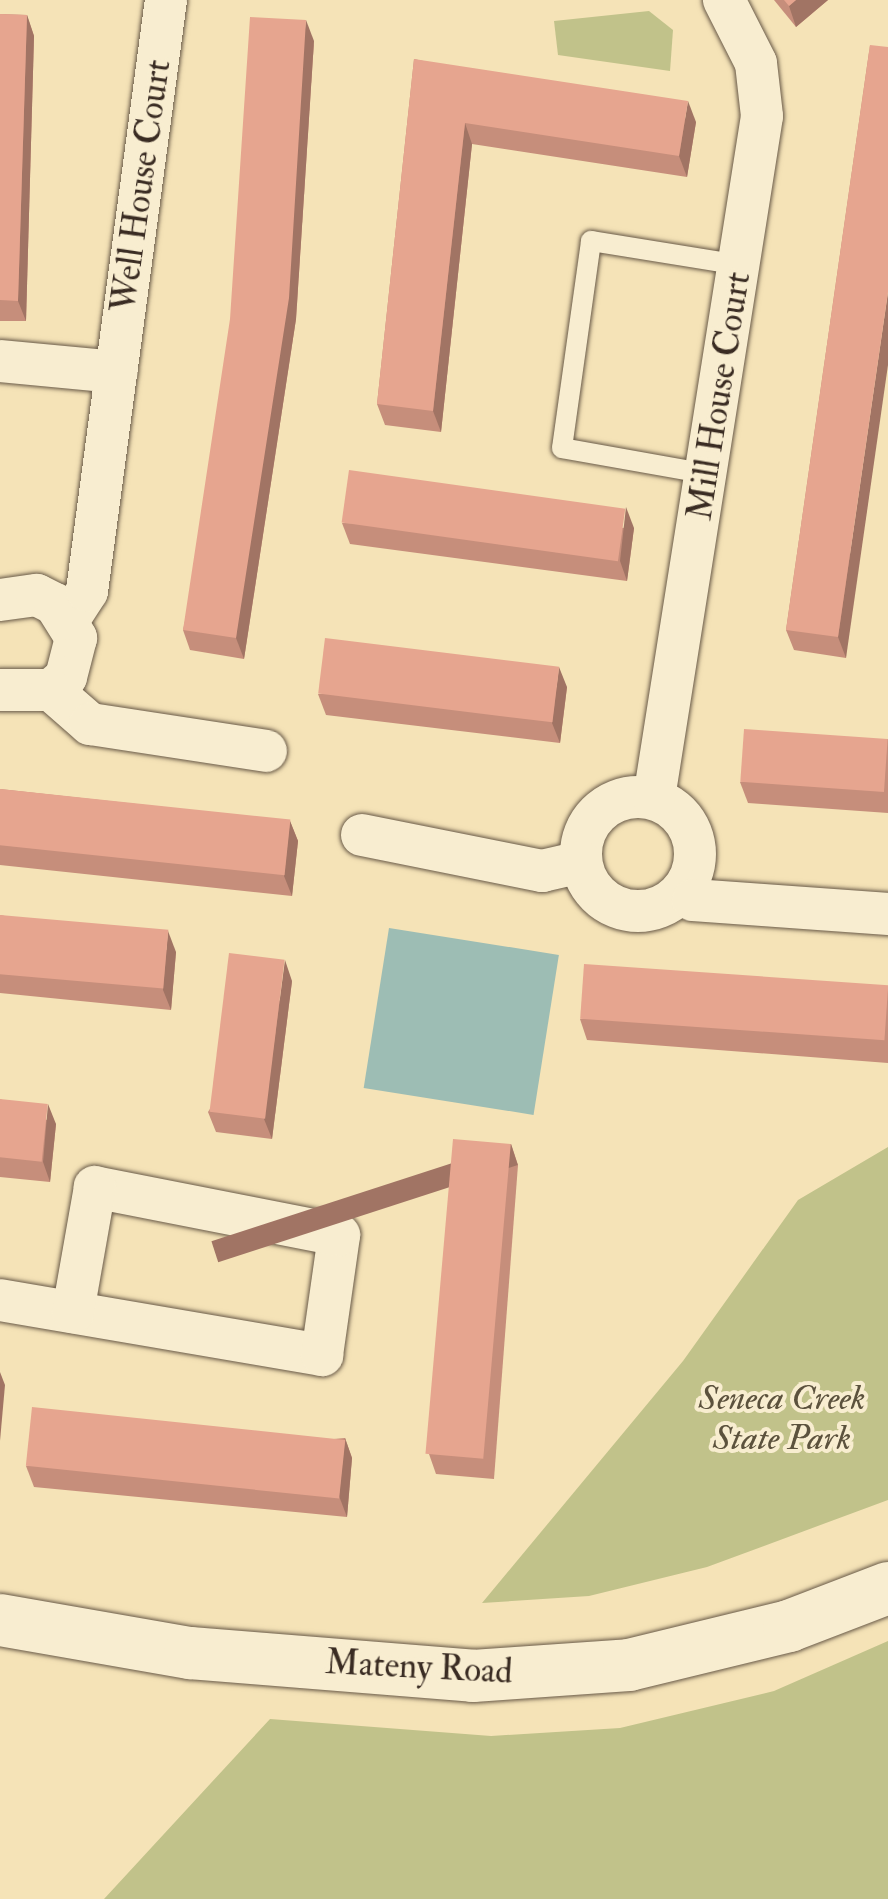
<!DOCTYPE html>
<html>
<head>
<meta charset="utf-8">
<style>
  body { margin:0 }
  #map { position:relative; width:888px; height:1899px; overflow:hidden; background:#f5e3b7; font-family:"IM FELL Double Pica",serif }
  div>[style] { position:absolute }
  .green>* { inset:0; background:#c1c28a }
  .water>* { inset:0; background:#9dbdb4; transform-origin:0 0 }
  .roads { filter:drop-shadow(0 0 2px #695a48) drop-shadow(0 0 2px #695a48) }
  .service>* { height:20px; margin:-10px; padding:0 10px; transform-origin:10px; border-radius:10px; background:#f8edd0 }
  .minor>* { height:42px; margin:-21px; padding:0 21px; transform-origin:21px; border-radius:21px; background:#f8edd0 }
  .minor>.ring { margin:-21px; padding:0; box-sizing:content-box; background:none; border:42px solid #f8edd0; border-radius:50% }
  .tertiary>* { height:52px; margin:-26px; padding:0 26px; transform-origin:26px; border-radius:26px; background:#f8edd0 }
  .wall>* { inset:0; background:#c68e7b }
  .shaded-wall>* { inset:0; background:#a17464; transform-origin:0 0 }
  .building>* { inset:0; background:#e6a58f; transform-origin:0 0 }
  span { translate:-50% -50%; white-space:nowrap; text-align:center; line-height:1.15; -webkit-text-stroke:8px #f8edd0; paint-order:stroke }
  .street-label { font-size:35px; color:#3a2c23 }
  .park-label { font-size:35px; color:#5c523d; font-style:italic }
</style>
</head>
<body>
<div id="map">
  <div class="green">
    <div style="clip-path:polygon(649px 11px,673px 30px,670px 71px,558px 55px,554px 21px)"></div>
    <div style="clip-path:polygon(888px 1147px,888px 1500px,707px 1567px,589px 1596px,482px 1603px,683px 1361px,798px 1200px)"></div>
    <div style="clip-path:polygon(888px 1641px,888px 1899px,104px 1899px,270px 1719px,491px 1736px,620px 1728px,774px 1691px)"></div>
  </div>
  <div class="water">
    <div style="left:389px;top:928px;width:172px;height:162px;rotate:9deg"></div>
  </div>
  <div class="roads">
    <div class="service">
      <div style="left:708px;top:474px;width:148px;rotate:-169.9deg"></div>
      <div style="left:562px;top:448px;width:209px;rotate:-82deg"></div>
      <div style="left:591px;top:241px;width:151px;rotate:9.2deg"></div>
    </div>
    <div class="minor">
      <div style="left:0;top:361px;width:117px;rotate:5.4deg"></div>
      <div style="left:0;top:600px;width:37px;rotate:-8deg"></div>
      <div style="left:37px;top:595px;width:20px;rotate:27deg"></div>
      <div style="left:55px;top:604px;width:40px;rotate:58deg"></div>
      <div style="left:76px;top:638px;width:40px;rotate:104.4deg"></div>
      <div style="left:66px;top:677px;width:20px;rotate:139deg"></div>
      <div style="left:51px;top:690px;width:51px;rotate:180deg"></div>
      <div style="left:69px;top:619px;width:33px;rotate:-57deg"></div>
      <div style="left:87px;top:591px;width:596px;rotate:-82.39deg"></div>
      <div style="left:51px;top:690px;width:52px;rotate:41.1deg"></div>
      <div style="left:90px;top:724px;width:178px;rotate:8.7deg"></div>
      <div class="ring" style="left:581px;top:797px;width:72px;height:72px"></div>
      <div style="left:654px;top:798px;width:690px;rotate:-81deg"></div>
      <div style="left:762px;top:116px;width:53px;rotate:-96.5deg"></div>
      <div style="left:756px;top:63px;width:71px;rotate:-116.9deg"></div>
      <div style="left:362px;top:835px;width:184px;rotate:11.3deg"></div>
      <div style="left:542px;top:871px;width:40px;rotate:-13deg"></div>
      <div style="left:684px;top:890px;width:13px;rotate:48deg"></div>
      <div style="left:693px;top:900px;width:196px;rotate:4.1deg"></div>
      <div style="left:0;top:1300px;width:327px;rotate:9.7deg"></div>
      <div style="left:322px;top:1355px;width:121px;rotate:-81.9deg"></div>
      <div style="left:339px;top:1235px;width:249px;rotate:-168.9deg"></div>
      <div style="left:95px;top:1187px;width:127px;rotate:100deg"></div>
    </div>
    <div class="tertiary">
      <div style="left:0;top:1620px;width:193px;rotate:9.9deg"></div>
      <div style="left:190px;top:1653px;width:284px;rotate:4.6deg"></div>
      <div style="left:473px;top:1676px;width:156px;rotate:-4deg"></div>
      <div style="left:629px;top:1665px;width:165px;rotate:-13.7deg"></div>
      <div style="left:789px;top:1626px;width:106px;rotate:-21deg"></div>
    </div>
  </div>
  <div class="wall">
    <div style="clip-path:polygon(774px 0,828px 0,796px 27px)"></div>
    <div style="clip-path:polygon(0 14px,27px 15px,34px 36px,26px 321px,0 321px)"></div>
    <div style="clip-path:polygon(314px 41px,296px 319px,244px 659px,190px 650px,183px 630px)"></div>
    <div style="clip-path:polygon(870px 45px,846px 658px,794px 650px,786px 630px)"></div>
    <div style="clip-path:polygon(414px 59px,696px 122px,687px 177px,472px 144px,441px 432px,385px 425px,377px 404px)"></div>
    <div style="clip-path:polygon(342px 523px,634px 528px,627px 581px,350px 544px)"></div>
    <div style="clip-path:polygon(567px 687px,560px 743px,326px 715px,318px 694px)"></div>
    <div style="clip-path:polygon(888px 739px,888px 813px,748px 803px,740px 782px)"></div>
    <div style="clip-path:polygon(0 789px,290px 821px,298px 841px,292px 896px,0 865px)"></div>
    <div style="clip-path:polygon(0 915px,176px 952px,171px 1010px,0 993px)"></div>
    <div style="clip-path:polygon(292px 981px,272px 1139px,216px 1132px,208px 1112px)"></div>
    <div style="clip-path:polygon(888px 986px,888px 1063px,587px 1040px,580px 1019px)"></div>
    <div style="clip-path:polygon(0 1099px,56px 1124px,50px 1182px,0 1177px)"></div>
    <div style="clip-path:polygon(511px 1144px,518px 1165px,494px 1479px,436px 1474px,429px 1454px)"></div>
    <div style="clip-path:polygon(345px 1438px,352px 1458px,347px 1517px,34px 1487px,26px 1466px)"></div>
  </div>
  <div class="shaded-wall">
    <div style="clip-path:polygon(796px 0,828px 0,796px 27px,789px 6px)"></div>
    <div style="clip-path:polygon(27px 15px,34px 36px,26px 321px,18px 301px)"></div>
    <div style="clip-path:polygon(306px 20px,314px 41px,296px 319px,244px 659px,236px 638px)"></div>
    <div style="clip-path:polygon(688px 101px,696px 122px,687px 177px,679px 156px)"></div>
    <div style="clip-path:polygon(465px 123px,472px 144px,441px 432px,433px 411px)"></div>
    <div style="clip-path:polygon(888px 292px,888px 365px,846px 658px,838px 637px)"></div>
    <div style="clip-path:polygon(626px 507px,634px 528px,627px 581px,620px 561px)"></div>
    <div style="clip-path:polygon(559px 667px,567px 687px,560px 743px,552px 723px)"></div>
    <div style="clip-path:polygon(290px 821px,298px 841px,292px 896px,284px 876px)"></div>
    <div style="clip-path:polygon(168px 931px,176px 952px,171px 1010px,163px 990px)"></div>
    <div style="clip-path:polygon(285px 960px,292px 981px,272px 1139px,264px 1119px)"></div>
    <div style="clip-path:polygon(48px 1104px,56px 1124px,50px 1182px,43px 1162px)"></div>
    <div style="left:511px;top:1144px;width:22px;height:315px;rotate:72deg"></div>
    <div style="clip-path:polygon(0 1372px,5px 1385px,0 1441px)"></div>
    <div style="clip-path:polygon(345px 1438px,352px 1458px,347px 1517px,339px 1496px)"></div>
  </div>
  <div class="building">
    <div style="clip-path:polygon(784px 0,796px 0,789px 6px)"></div>
    <div style="clip-path:polygon(0 14px,27px 15px,18px 301px,0 300px)"></div>
    <div style="clip-path:polygon(250px 17px,306px 20px,289px 298px,236px 638px,183px 630px,230px 319px)"></div>
    <div style="clip-path:polygon(870px 45px,888px 47px,888px 292px,838px 637px,786px 630px)"></div>
    <div style="clip-path:polygon(414px 59px,688px 101px,679px 156px,465px 123px,433px 411px,377px 404px)"></div>
    <div style="left:349px;top:470px;width:279px;height:53px;rotate:8deg"></div>
    <div style="left:325px;top:638px;width:236px;height:56px;rotate:7deg"></div>
    <div style="left:744px;top:729px;width:144px;height:53px;rotate:4deg"></div>
    <div style="left:0;top:789px;width:292px;height:56px;rotate:6deg"></div>
    <div style="left:0;top:915px;width:169px;height:59px;rotate:5deg"></div>
    <div style="left:229px;top:953px;width:56px;height:160px;rotate:7deg"></div>
    <div style="left:584px;top:964px;width:305px;height:55px;rotate:4deg"></div>
    <div style="left:0;top:1099px;width:48px;height:58px;rotate:6deg"></div>
    <div style="left:453px;top:1139px;width:58px;height:316px;rotate:5deg"></div>
    <div style="left:32px;top:1407px;width:315px;height:59px;rotate:6deg"></div>
  </div>
  <div class="street-label">
    <span style="left:141px;top:186px;rotate:-82deg">Well House Court</span>
    <span style="left:719px;top:396px;rotate:-81deg">Mill House Court</span>
    <span style="left:419px;top:1667px;rotate:3deg">Mateny Road</span>
  </div>
  <div class="park-label">
    <span style="left:782px;top:1418px">Seneca Creek<br>State Park</span>
  </div>
</div>
</body>
</html>
